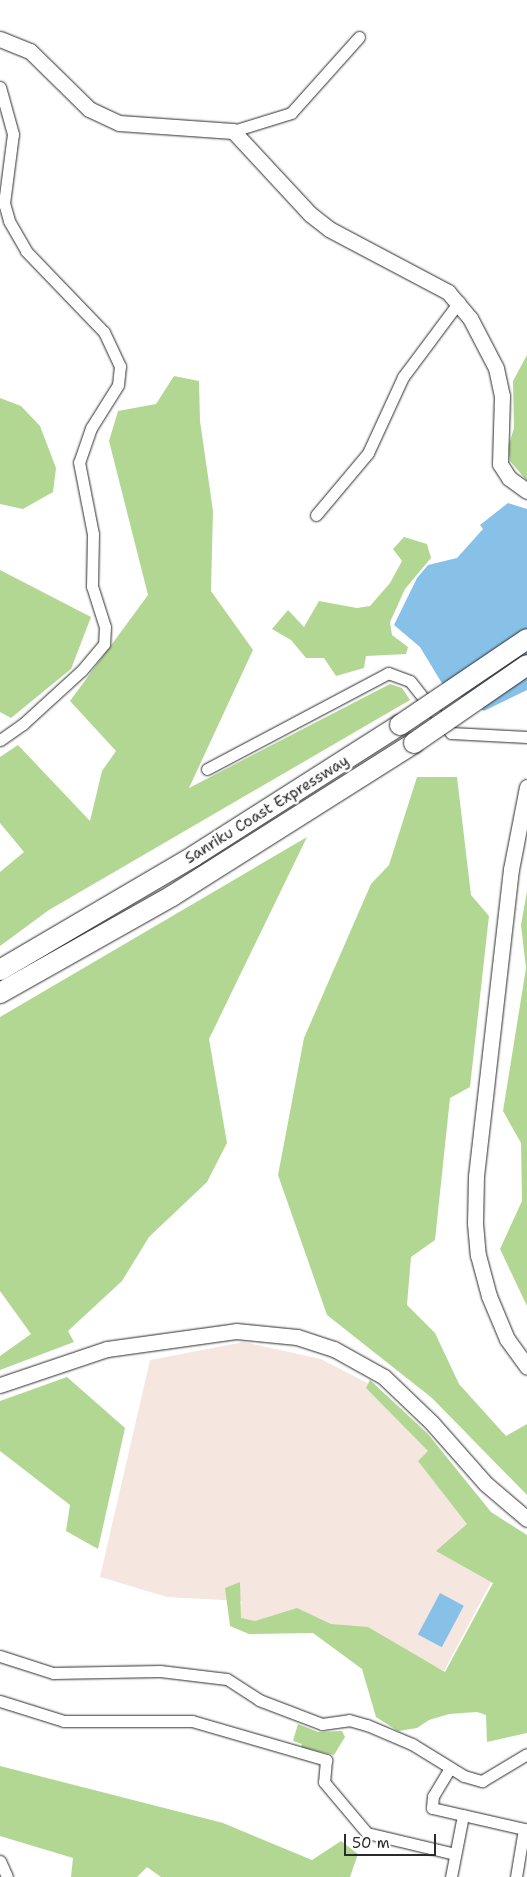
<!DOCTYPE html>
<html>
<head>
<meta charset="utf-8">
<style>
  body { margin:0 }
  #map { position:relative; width:527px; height:1877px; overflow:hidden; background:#fff; font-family:"Shantell Sans",sans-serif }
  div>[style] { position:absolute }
  .built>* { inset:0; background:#f6e6e0 }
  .green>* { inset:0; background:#b2d792 }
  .water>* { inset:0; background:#88c1e7; transform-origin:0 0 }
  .roads { filter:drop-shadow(0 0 1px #2b2b2b) drop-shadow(0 0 1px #2b2b2b) }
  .street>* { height:11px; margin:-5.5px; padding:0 5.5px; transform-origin:5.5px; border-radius:5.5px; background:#fff }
  .secondary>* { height:15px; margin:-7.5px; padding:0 7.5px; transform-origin:7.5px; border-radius:7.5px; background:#fff }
  .highway>* { height:20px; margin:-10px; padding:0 10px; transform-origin:10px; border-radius:10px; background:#fff }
  .bridges { filter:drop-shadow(0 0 1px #2b2b2b) drop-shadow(0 0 1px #2b2b2b) }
  .highway-bridge>* { height:20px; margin:-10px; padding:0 10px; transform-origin:10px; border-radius:10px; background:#fff }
  span { translate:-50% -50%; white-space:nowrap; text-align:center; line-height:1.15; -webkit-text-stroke:5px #fff; paint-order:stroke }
  .street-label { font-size:15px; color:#2b2b2b }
  .scale { position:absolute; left:344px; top:1834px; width:92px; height:22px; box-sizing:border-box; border:2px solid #2b2b2b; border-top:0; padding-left:6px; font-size:15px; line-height:18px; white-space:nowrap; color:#2b2b2b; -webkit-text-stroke:4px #fff; paint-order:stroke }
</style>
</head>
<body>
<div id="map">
  <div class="built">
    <div style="clip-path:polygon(244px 1342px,321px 1359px,373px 1386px,490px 1513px,517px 1533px,444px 1671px,367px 1630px,236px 1622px,242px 1601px,167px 1597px,100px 1577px,150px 1360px)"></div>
  </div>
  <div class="green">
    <div style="clip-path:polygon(527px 355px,527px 481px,510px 461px,508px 448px,514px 428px,513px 381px)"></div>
    <div style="clip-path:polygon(174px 376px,199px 381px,200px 421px,213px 511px,211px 591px,253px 650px,189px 788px,390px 684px,402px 688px,410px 700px,49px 910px,0 946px,0 872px,24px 852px,0 823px,0 757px,18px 745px,90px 821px,102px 771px,116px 751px,70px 701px,148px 595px,109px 441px,118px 411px,156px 404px)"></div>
    <div style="clip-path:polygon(0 398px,21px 406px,40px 426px,56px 468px,53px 492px,23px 509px,0 504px)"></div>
    <div style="clip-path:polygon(404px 537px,427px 544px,431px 558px,405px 589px,390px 622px,392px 635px,408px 647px,406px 654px,366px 656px,364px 668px,336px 676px,324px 658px,306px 658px,291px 640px,272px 629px,288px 610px,304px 627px,319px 601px,357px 608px,370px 606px,390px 583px,402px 561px,393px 549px)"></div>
    <div style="clip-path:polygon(0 570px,91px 617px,71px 669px,11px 718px,0 712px)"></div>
    <div style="clip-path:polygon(417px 777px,457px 777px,471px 895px,489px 916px,470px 1087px,450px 1098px,435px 1240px,411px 1257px,407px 1305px,435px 1333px,459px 1384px,506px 1436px,527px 1424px,527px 1495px,432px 1398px,327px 1315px,278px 1175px,304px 1038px,371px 884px,389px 865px)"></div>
    <div style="clip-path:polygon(307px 837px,209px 1039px,227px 1143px,207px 1182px,149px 1237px,122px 1281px,68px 1331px,74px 1342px,0 1370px,0 1356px,31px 1334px,0 1291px,0 1017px)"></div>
    <div style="clip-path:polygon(527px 891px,527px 1306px,500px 1249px,522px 1201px,521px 1143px,503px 1111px,526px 968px,521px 925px)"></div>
    <div style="clip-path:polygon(67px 1377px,125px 1428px,98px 1549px,66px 1531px,70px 1505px,0 1451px,0 1401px)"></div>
    <div style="clip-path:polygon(370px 1380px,428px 1434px,491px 1512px,527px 1535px,527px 1733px,487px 1742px,486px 1715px,477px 1712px,449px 1714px,429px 1720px,417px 1728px,398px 1731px,376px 1717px,362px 1669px,313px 1633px,249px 1634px,230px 1626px,225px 1588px,240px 1582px,241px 1618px,255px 1621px,297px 1608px,331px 1624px,368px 1627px,445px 1672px,493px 1583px,436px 1551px,467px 1524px,418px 1461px,428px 1451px,366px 1388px)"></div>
    <div style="clip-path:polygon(298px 1724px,318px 1732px,342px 1731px,345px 1737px,334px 1755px,301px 1747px,302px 1744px,293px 1741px)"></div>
    <div style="clip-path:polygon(0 1766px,223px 1823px,312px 1860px,341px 1841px,358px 1854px,350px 1877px,161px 1877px,147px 1867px,137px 1877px,71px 1877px,73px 1858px,0 1836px)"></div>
  </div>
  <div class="water">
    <div style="clip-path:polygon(508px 503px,527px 509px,527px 690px,484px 711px,443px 685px,420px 647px,394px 625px,417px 578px,428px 565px,457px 558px,483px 529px,480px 525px)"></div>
    <div style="left:440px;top:1593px;width:27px;height:47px;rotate:28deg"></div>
  </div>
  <div class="roads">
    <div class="street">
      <div style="left:0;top:87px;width:49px;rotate:74.5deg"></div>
      <div style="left:13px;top:134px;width:70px;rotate:97.4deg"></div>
      <div style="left:4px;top:203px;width:19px;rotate:74deg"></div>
      <div style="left:9px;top:221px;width:34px;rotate:60deg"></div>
      <div style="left:26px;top:251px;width:112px;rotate:46.1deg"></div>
      <div style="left:104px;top:332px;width:38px;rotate:65deg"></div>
      <div style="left:120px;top:366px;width:19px;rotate:96deg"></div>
      <div style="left:118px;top:385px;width:51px;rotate:122.1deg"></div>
      <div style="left:91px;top:428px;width:36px;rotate:109deg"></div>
      <div style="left:79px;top:462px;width:73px;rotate:79deg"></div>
      <div style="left:93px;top:534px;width:52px;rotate:91.1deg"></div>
      <div style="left:92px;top:586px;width:43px;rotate:72.4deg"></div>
      <div style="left:105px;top:627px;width:17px;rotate:93deg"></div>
      <div style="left:104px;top:644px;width:35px;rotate:130deg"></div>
      <div style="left:81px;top:671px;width:79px;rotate:137.6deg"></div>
      <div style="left:23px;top:724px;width:28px;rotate:145deg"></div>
      <div style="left:233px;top:131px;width:61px;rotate:-17.2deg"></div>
      <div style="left:291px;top:113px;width:102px;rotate:-48.2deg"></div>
      <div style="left:316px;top:515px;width:81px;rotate:-50deg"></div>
      <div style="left:368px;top:453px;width:84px;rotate:-65.3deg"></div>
      <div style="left:403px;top:377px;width:94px;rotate:-53.3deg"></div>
      <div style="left:207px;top:769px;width:205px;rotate:-27.9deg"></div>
      <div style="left:388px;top:673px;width:23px;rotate:20deg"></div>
      <div style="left:410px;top:681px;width:66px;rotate:51.7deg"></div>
      <div style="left:451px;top:733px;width:76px;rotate:3deg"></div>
      <div style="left:0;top:1656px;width:56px;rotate:17.8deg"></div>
      <div style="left:53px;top:1673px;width:107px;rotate:-1.1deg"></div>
      <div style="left:160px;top:1671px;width:67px;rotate:6.8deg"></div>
      <div style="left:227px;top:1679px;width:38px;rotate:33deg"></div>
      <div style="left:259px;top:1700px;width:67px;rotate:20.9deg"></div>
      <div style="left:322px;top:1724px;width:27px;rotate:-8deg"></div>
      <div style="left:349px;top:1720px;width:19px;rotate:16deg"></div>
      <div style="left:367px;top:1725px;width:49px;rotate:22.9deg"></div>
      <div style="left:412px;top:1744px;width:61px;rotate:31.6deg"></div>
      <div style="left:464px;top:1776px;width:19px;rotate:16deg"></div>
      <div style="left:482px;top:1781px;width:52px;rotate:-31deg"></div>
      <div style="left:0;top:1701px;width:67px;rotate:17.4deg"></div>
      <div style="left:64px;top:1721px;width:128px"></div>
      <div style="left:192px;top:1721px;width:140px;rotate:16.2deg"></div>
      <div style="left:326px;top:1760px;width:22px;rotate:95deg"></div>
      <div style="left:324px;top:1782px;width:67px;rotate:49.9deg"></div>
      <div style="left:367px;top:1833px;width:90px;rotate:13.4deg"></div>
      <div style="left:450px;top:1768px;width:33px;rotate:121deg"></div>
      <div style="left:433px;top:1796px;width:12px;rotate:95deg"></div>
      <div style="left:432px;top:1808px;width:94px;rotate:12.9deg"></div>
      <div style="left:524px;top:1829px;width:49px;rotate:99.5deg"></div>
      <div style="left:0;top:1861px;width:17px;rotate:66deg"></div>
      <div style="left:451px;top:1877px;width:63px;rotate:-79deg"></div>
    </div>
    <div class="secondary">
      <div style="left:0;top:39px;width:32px;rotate:22deg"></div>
      <div style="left:30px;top:51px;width:83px;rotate:44.5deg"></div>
      <div style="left:89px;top:109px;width:33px;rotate:25deg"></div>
      <div style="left:119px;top:123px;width:114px;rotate:4deg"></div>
      <div style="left:233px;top:131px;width:113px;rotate:47.1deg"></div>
      <div style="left:310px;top:214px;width:24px;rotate:38deg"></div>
      <div style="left:329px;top:229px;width:135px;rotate:27.9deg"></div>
      <div style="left:448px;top:292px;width:34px;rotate:50deg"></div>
      <div style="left:470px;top:318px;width:56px;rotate:62.5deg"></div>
      <div style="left:496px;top:368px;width:29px;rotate:78deg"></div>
      <div style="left:502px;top:396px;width:68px;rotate:91.7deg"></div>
      <div style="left:500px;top:464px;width:17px;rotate:57deg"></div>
      <div style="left:509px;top:478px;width:22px;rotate:36deg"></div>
      <div style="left:527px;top:787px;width:84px;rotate:101deg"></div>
      <div style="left:511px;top:869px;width:309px;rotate:96.5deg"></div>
      <div style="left:476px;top:1176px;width:47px;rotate:91.2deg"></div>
      <div style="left:475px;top:1223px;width:32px;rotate:85deg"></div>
      <div style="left:478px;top:1255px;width:42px;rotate:75deg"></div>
      <div style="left:489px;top:1296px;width:47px;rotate:67.3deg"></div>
      <div style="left:507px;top:1339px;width:34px;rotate:54deg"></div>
      <div style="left:0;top:1385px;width:113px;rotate:-18.6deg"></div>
      <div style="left:107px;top:1349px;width:130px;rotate:-7.9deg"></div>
      <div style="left:236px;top:1331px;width:61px;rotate:5.6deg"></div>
      <div style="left:297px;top:1337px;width:39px;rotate:18deg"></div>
      <div style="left:334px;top:1349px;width:57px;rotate:29.2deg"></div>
      <div style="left:384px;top:1377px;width:66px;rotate:43.8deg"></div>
      <div style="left:432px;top:1423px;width:81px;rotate:48.5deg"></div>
      <div style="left:486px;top:1484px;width:54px;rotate:40.5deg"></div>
    </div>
    <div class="highway">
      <div style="left:0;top:970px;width:225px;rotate:-30.4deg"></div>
      <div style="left:194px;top:856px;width:244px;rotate:-32.5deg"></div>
      <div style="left:0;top:993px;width:197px;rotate:-29.4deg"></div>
      <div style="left:172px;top:896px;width:286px;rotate:-32.3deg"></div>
    </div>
  </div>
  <div class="bridges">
    <div class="highway-bridge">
      <div style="left:400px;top:725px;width:153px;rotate:-34.1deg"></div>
      <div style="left:414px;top:743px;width:137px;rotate:-34.6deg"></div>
    </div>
  </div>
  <div class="street-label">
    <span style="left:267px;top:810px;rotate:-32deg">Sanriku Coast Expressway</span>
  </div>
  <div class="scale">50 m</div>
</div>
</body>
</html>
